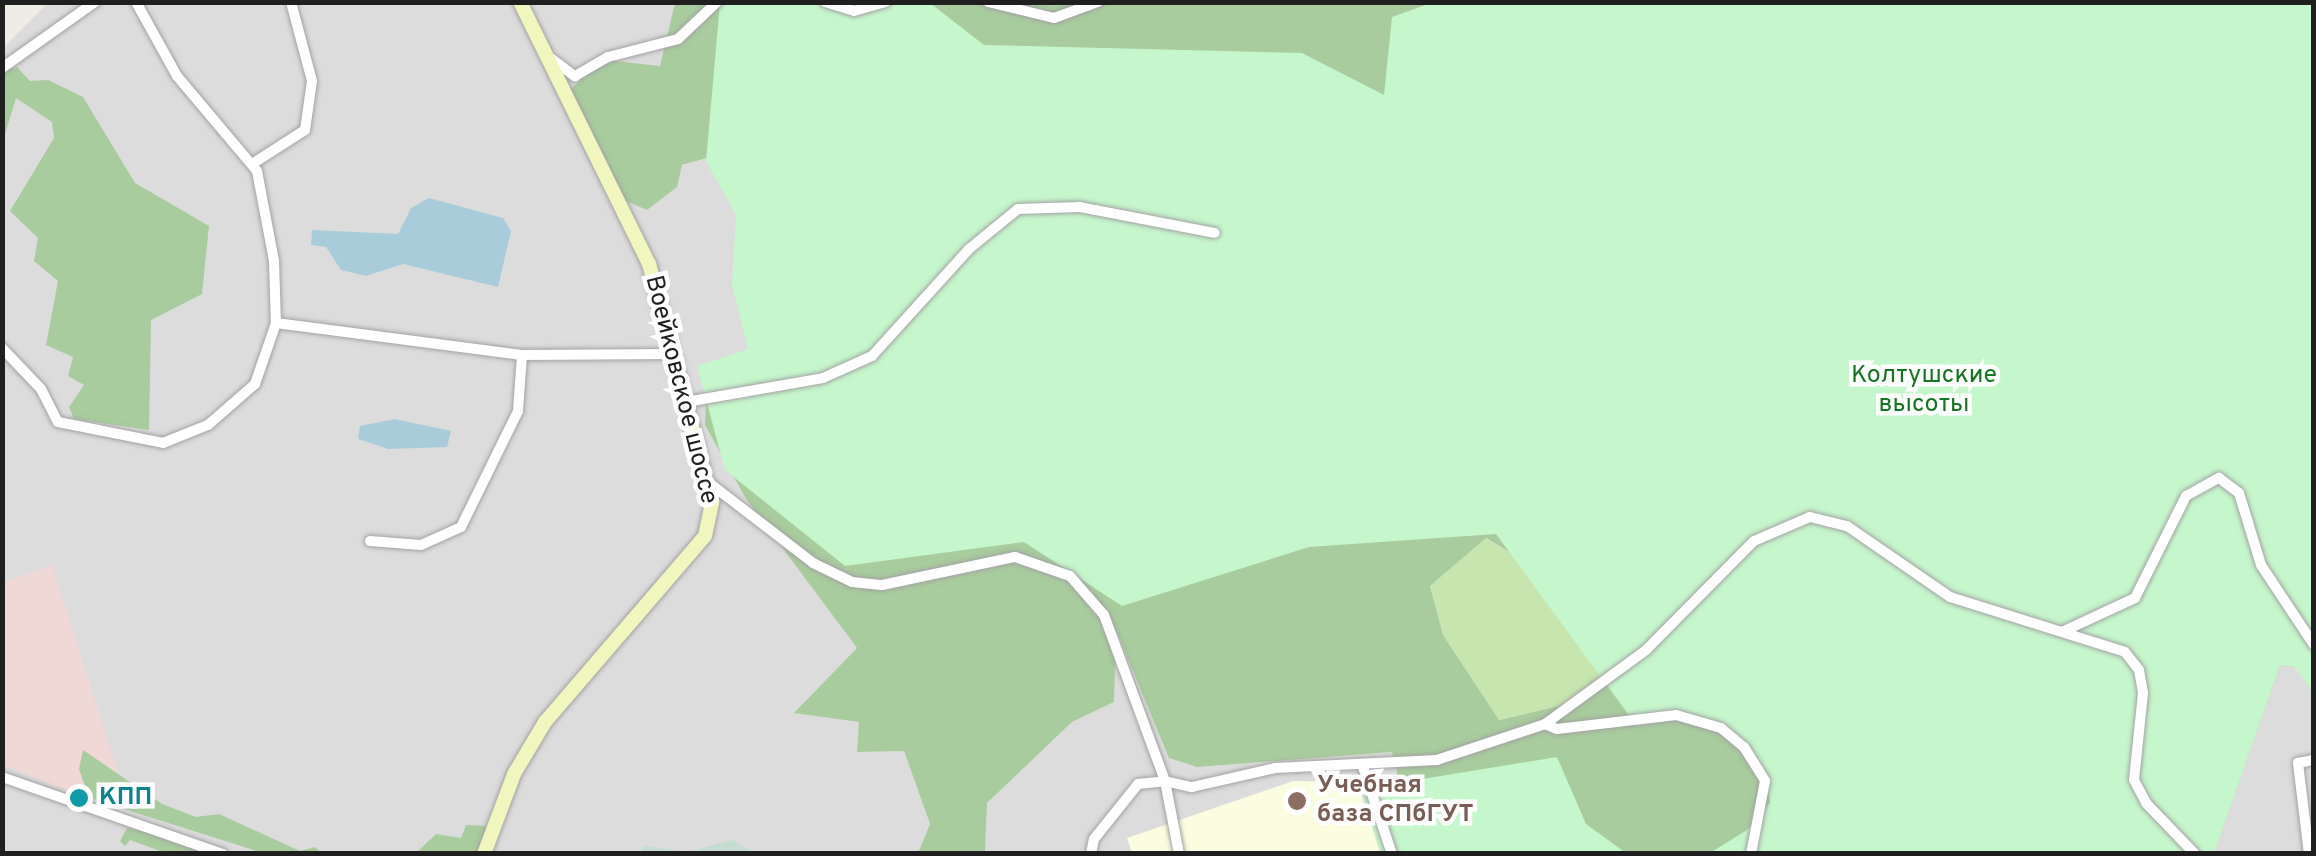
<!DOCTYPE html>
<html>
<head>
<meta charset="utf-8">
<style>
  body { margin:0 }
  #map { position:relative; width:2316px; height:856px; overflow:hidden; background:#efece6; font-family:Overpass,sans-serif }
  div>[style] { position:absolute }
  .residential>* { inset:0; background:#dddcdc }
  .commercial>* { inset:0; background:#efd8d6 }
  .education>* { inset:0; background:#fbfde1 }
  .grass>* { inset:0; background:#c7e6af }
  .forest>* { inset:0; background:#a8cc9d }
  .wetland>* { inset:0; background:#c4dcd2 }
  .park>* { inset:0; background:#c6f6cc }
  .water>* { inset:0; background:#a9ccda }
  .roads { filter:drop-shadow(0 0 2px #a3a3a3) drop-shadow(0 0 2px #a3a3a3) }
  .street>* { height:10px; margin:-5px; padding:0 5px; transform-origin:5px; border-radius:5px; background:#fff }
  .secondary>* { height:14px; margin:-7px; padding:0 7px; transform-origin:7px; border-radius:7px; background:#f0f6bd }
  .dots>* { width:28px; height:28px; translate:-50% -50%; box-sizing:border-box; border:5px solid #fff; border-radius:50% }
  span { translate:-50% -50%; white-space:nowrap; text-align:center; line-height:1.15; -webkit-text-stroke:9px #fff; paint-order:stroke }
  .park-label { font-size:25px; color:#137721 }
  .street-label { font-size:25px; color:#1f1f1f }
  .education-label { font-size:25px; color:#785e54; font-weight:700 }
  .left { translate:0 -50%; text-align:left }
  .culture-label { font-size:25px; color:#0d838f; font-weight:700 }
  .frame { position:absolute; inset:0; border:5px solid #1f1f1f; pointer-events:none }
</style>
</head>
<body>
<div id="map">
  <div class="residential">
    <div style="clip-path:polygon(48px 3px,675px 3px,660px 67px,606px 60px,681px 166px,725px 153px,797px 286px,705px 425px,746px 499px,857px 648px,795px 713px,860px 722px,857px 752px,904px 751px,930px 824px,918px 853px,3px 853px,2px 49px)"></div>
    <div style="clip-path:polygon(1115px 627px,1197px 767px,1393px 752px,1406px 809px,1438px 853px,985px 854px,987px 803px,1072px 722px,1114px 702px)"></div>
    <div style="clip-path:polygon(2280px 665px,2294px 667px,2313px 693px,2313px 853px,2214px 854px)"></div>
  </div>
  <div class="commercial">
    <div style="clip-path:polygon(52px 565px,128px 804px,84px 797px,3px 765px,2px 583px)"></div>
  </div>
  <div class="education">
    <div style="clip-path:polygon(1293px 781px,1357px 782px,1381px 853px,1132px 853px,1127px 838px)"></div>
  </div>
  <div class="grass">
    <div style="clip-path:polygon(1485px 538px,1529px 564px,1602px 676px,1567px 704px,1498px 720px,1443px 635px,1430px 586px)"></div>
  </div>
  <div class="forest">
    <div style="clip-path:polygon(evenodd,675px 3px,2313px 3px,2313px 693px,2295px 667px,2280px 665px,2214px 853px,1438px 853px,1406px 809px,1392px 752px,1197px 767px,1169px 758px,1116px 630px,1114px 702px,1072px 722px,987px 803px,985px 853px,918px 853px,930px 824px,904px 751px,857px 752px,859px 722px,794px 713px,857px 648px,746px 499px,705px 425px,706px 398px,799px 377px,725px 153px,682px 165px,677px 187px,647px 210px,626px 201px,565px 93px,606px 60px,660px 66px,675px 3px,1486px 538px,1529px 564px,1602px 676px,1567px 704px,1499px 720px,1443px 635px,1430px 586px,1486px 538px)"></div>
    <div style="clip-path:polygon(17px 67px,30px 81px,48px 80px,83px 97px,135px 183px,209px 226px,202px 294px,151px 320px,149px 430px,74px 419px,69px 407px,84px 385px,68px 376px,73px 357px,46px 345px,58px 281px,34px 261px,38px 238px,10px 211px,54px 138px,52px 122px,16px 98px,3px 141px,3px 71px)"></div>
    <div style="clip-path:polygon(83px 750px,162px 804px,196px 817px,219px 814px,300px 851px,315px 847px,322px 853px,263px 853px,89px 798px,79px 769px)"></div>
    <div style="clip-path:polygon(466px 825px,487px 826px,480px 853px,416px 853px,436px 834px,461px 838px)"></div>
    <div style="clip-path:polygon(127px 828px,161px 835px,205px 853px,166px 853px,130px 840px,125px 846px,120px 841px)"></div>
  </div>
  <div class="wetland">
    <div style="clip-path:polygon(732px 840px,755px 853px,640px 853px,644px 846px,689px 852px)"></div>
  </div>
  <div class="park">
    <div style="clip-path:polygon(720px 3px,930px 3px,984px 45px,1302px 53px,1384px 95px,1392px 17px,1431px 3px,2313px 3px,2313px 693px,2295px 667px,2280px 665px,2214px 853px,1710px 853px,1747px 830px,1770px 803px,1767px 781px,1723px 726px,1677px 712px,1631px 718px,1496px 534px,1309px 547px,1122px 606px,1024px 542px,845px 566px,725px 470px,697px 366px,748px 349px,732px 285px,736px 215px,706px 161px)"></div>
    <div style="clip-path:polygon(1557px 757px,1586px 824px,1626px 853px,1380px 853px,1361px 789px)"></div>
  </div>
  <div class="water">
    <div style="clip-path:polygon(429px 198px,503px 218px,511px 231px,498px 287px,403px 264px,366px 276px,341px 270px,326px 247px,311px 245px,312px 230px,398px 234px,411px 208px)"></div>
    <div style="clip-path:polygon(395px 419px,451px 431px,447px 447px,388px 449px,358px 439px,360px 426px)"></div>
  </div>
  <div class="roads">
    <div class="street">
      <div style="left:136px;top:2px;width:85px;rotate:61deg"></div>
      <div style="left:177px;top:76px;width:124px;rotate:49.9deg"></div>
      <div style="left:257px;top:171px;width:92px;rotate:79.3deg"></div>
      <div style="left:274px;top:261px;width:62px;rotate:88.2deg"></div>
      <div style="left:825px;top:2px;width:30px;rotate:17deg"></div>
      <div style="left:854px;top:11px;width:33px;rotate:-16deg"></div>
      <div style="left:988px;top:2px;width:68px;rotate:13.6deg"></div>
      <div style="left:1054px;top:18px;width:47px;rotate:-20deg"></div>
      <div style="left:544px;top:53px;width:39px;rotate:37deg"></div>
      <div style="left:575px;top:76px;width:38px;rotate:-30deg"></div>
      <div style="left:608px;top:57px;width:72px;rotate:-14.4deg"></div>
      <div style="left:678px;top:39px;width:54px;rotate:-43.5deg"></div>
      <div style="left:2px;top:68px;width:114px;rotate:-35.4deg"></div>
      <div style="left:252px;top:164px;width:63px;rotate:-32.7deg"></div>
      <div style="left:305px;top:130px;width:49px;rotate:-81.9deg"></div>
      <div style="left:312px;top:81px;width:82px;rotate:-104.9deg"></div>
      <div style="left:2px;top:348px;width:57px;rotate:46.4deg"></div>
      <div style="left:41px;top:389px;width:37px;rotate:63deg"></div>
      <div style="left:58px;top:422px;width:107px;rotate:11.3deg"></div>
      <div style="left:163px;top:443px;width:48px;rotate:-21.8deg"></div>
      <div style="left:208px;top:425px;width:62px;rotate:-41.1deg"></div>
      <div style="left:255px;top:384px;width:65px;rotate:-71deg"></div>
      <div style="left:276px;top:323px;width:248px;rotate:7.4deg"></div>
      <div style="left:522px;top:355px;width:152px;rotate:-0.4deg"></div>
      <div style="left:686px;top:402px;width:139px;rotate:-9.9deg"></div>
      <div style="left:823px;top:378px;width:54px;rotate:-24.2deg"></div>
      <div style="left:872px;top:356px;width:144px;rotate:-47.8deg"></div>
      <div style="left:969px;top:249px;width:63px;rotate:-39.2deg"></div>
      <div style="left:1018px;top:209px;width:62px;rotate:-1.8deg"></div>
      <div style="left:1080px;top:207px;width:137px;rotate:10.9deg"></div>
      <div style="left:708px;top:482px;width:133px;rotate:37.6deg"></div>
      <div style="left:813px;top:563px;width:43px;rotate:26deg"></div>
      <div style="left:852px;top:582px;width:30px;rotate:6deg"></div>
      <div style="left:882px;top:585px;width:136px;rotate:-11.9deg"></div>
      <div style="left:1015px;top:557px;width:58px;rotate:19.1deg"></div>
      <div style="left:1070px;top:576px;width:52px;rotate:48.9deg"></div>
      <div style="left:1104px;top:615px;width:177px;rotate:69.8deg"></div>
      <div style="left:1165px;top:781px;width:74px;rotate:79.1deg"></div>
      <div style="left:370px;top:541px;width:51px;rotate:4.5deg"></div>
      <div style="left:421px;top:545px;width:44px;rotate:-24.2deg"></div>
      <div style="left:461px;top:527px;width:129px;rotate:-63.8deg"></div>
      <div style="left:518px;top:411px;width:56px;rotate:-85.9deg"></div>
      <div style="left:2064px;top:631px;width:78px;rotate:-24.9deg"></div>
      <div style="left:2135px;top:598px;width:114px;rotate:-63.4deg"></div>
      <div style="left:2186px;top:496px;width:38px;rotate:-29deg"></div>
      <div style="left:2219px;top:478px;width:25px;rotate:37deg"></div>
      <div style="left:2239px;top:493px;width:75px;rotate:73deg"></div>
      <div style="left:2261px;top:565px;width:96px;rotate:56.5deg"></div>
      <div style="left:1545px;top:724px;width:13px;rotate:23deg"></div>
      <div style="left:1557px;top:729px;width:120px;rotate:-6.7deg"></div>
      <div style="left:1676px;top:715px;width:47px;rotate:16.1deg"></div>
      <div style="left:1721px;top:728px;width:30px;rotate:40deg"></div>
      <div style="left:1744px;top:747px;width:40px;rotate:58deg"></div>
      <div style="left:1765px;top:781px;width:74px;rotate:100.9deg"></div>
      <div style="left:1362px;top:764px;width:95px;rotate:71.6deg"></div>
      <div style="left:2px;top:777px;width:234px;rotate:19.2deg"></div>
      <div style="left:1165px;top:781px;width:28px;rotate:13deg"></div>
      <div style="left:1192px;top:787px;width:85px;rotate:-12.9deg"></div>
      <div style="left:1275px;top:768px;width:162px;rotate:-2.8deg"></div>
      <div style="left:1437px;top:760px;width:114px;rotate:-18.4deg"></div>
      <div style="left:1545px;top:724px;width:125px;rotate:-36.2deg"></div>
      <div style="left:1646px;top:650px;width:153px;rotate:-45.3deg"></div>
      <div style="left:1754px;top:541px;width:61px;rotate:-23.2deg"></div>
      <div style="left:1810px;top:517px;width:38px;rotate:14deg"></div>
      <div style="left:1847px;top:526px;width:125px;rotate:34.6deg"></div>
      <div style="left:1950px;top:597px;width:183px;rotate:17.4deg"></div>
      <div style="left:2125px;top:652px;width:23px;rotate:52deg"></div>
      <div style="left:2139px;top:670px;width:23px;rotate:80deg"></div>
      <div style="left:2143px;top:693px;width:87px;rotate:95.9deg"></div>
      <div style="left:2134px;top:780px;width:26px;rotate:62deg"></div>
      <div style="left:2146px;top:803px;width:71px;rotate:46.1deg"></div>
      <div style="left:1091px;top:854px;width:15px;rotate:-79deg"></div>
      <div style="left:1094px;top:839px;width:70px;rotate:-51.3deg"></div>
      <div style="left:1138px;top:784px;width:27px;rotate:-6deg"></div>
      <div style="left:2309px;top:854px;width:92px;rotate:-96.9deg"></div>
      <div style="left:2298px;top:763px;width:16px;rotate:-11deg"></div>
    </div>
    <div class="secondary">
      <div style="left:484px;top:854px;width:85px;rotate:-69.4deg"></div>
      <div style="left:514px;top:774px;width:61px;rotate:-59.2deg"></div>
      <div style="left:545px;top:722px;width:245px;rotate:-49.3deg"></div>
      <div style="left:705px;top:536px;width:35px;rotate:-78deg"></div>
      <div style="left:712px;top:502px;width:246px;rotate:-104.8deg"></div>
      <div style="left:649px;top:264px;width:292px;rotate:-116.2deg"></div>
    </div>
  </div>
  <div class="dots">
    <div style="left:79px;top:798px;background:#0f9aa8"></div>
    <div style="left:1297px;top:801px;background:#8d6e63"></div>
  </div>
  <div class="park-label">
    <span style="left:1924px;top:391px">Колтушские<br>высоты</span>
  </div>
  <div class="street-label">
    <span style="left:680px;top:390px;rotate:76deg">Воейковское шоссе</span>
  </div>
  <div class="education-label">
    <span class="left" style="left:1317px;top:801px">Учебная<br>база СПбГУТ</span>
  </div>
  <div class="culture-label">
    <span class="left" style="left:99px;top:798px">КПП</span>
  </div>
  <div class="frame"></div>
</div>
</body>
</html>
